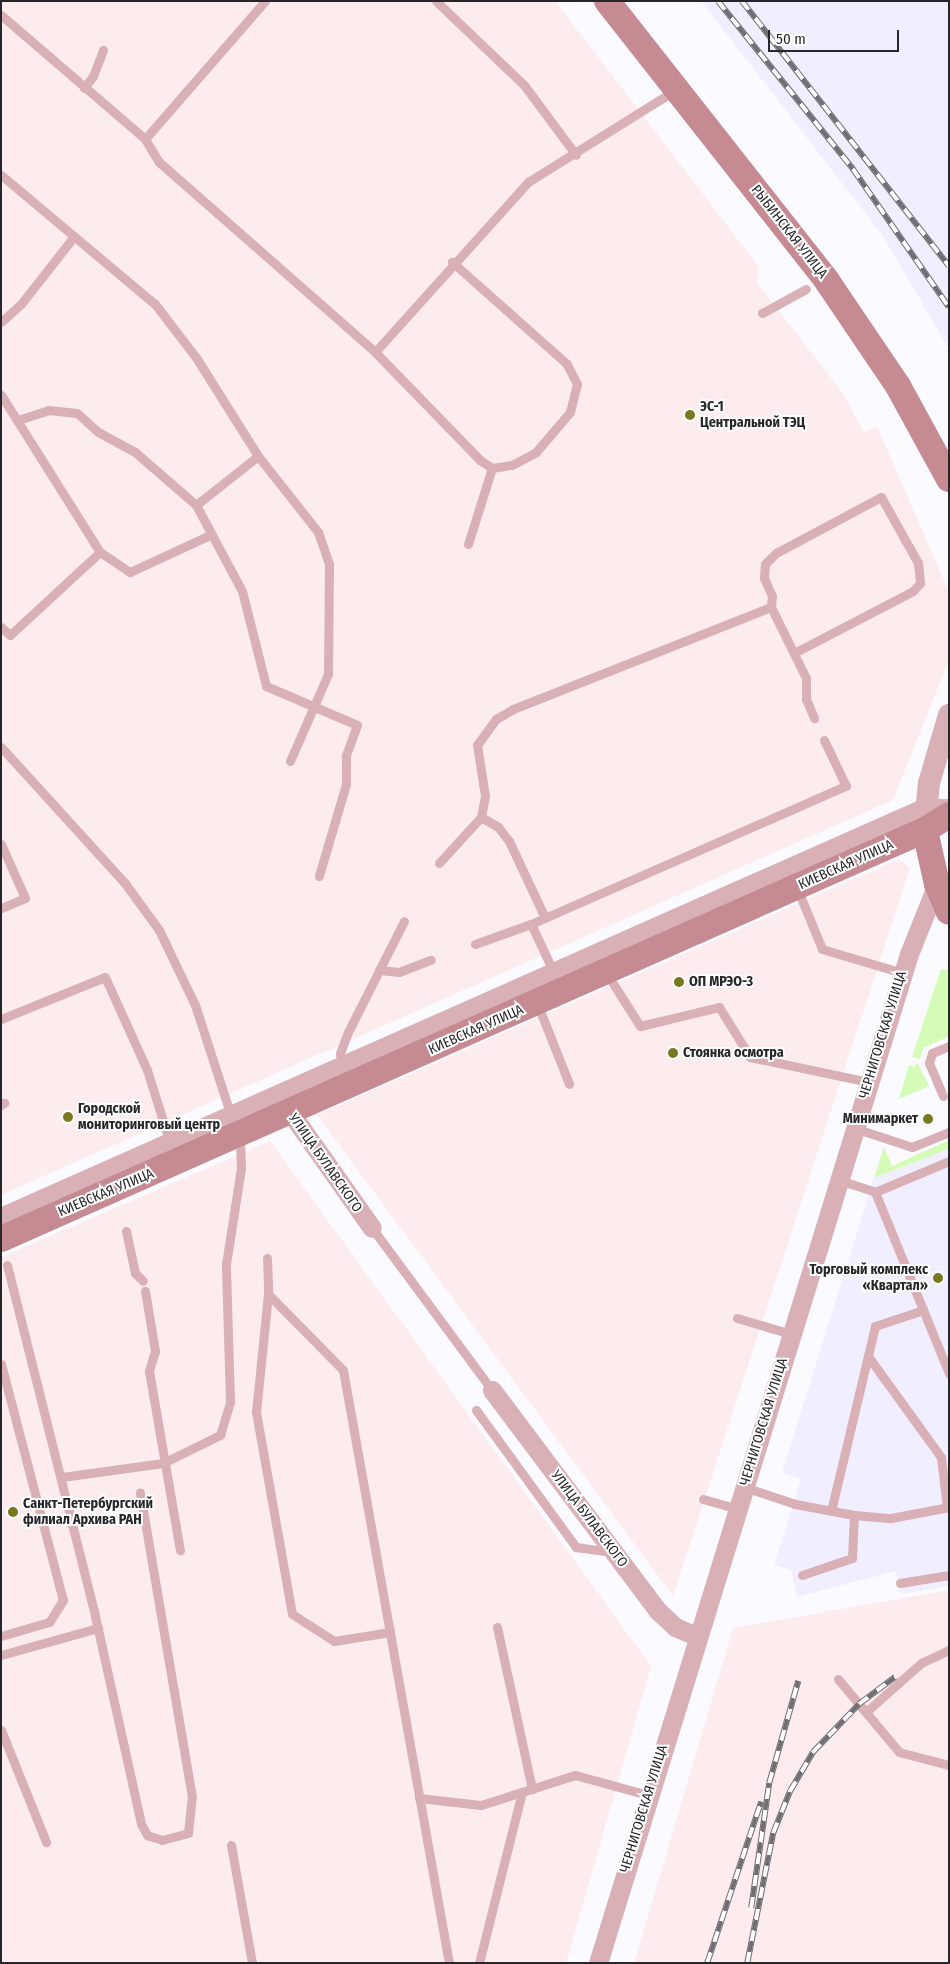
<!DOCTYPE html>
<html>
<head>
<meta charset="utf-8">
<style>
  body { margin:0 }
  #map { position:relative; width:950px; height:1964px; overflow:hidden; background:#fbfaff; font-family:"Fira Sans Condensed",sans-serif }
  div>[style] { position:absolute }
  .built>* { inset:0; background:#f1efff }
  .industrial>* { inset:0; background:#fdeced }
  .green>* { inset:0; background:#d4fcb6 }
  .service>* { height:9px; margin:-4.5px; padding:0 4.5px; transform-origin:4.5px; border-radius:4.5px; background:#d9b0b5 }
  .minor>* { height:19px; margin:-9.5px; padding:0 9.5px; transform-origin:9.5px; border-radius:9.5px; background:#d9b0b5 }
  .tertiary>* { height:22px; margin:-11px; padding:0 11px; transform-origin:11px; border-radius:11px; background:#d9b0b5 }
  .secondary>* { height:26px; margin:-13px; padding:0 13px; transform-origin:13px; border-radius:13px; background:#c68b92 }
  .rail>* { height:5.5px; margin-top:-2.75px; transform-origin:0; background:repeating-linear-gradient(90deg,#fff 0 11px,#6f6e72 0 22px); box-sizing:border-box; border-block:1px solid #6f6e72 }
  .dots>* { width:14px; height:14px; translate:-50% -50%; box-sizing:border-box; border:2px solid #fff; border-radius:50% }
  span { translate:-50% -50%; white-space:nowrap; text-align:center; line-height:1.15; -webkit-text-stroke:4px #fff; paint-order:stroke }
  .street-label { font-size:14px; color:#27262a }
  .poi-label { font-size:14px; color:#27262a; font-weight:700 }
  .left { translate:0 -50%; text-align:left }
  .right { translate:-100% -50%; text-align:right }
  .frame { position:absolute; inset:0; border:2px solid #27262a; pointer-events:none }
  .scale { position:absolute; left:768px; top:30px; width:131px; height:22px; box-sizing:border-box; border:2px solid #27262a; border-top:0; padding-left:6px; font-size:15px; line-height:18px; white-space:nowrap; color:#27262a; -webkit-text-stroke:4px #fff; paint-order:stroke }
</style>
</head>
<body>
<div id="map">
  <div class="built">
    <div style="clip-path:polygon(701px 1px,949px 1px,949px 349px,883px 236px)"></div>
    <div style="clip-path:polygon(949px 1149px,949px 1586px,901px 1594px,896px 1571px,797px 1597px,791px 1570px,774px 1565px,801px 1479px,782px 1473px,874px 1178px)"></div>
  </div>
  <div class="industrial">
    <div style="clip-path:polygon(1px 1px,555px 1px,759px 267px,757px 283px,842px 392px,864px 433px,877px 426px,949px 592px,949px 660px,893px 800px,1px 1195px)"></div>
    <div style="clip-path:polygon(899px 859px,910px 868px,673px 1596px,317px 1115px)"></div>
    <div style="clip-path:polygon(270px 1141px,651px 1666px,566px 1963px,1px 1963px,1px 1257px)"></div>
    <div style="clip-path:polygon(949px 1590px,949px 1963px,634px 1963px,733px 1628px)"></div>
  </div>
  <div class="green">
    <div style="clip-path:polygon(941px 969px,949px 970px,949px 1036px,923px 1048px,920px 1059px,912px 1057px)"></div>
    <div style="clip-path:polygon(917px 1062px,929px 1086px,899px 1099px,909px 1065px,915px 1067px)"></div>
    <div style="clip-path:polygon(949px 1140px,949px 1149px,874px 1178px,884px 1147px,892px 1166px)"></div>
  </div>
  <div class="service">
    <div style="left:436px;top:1px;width:122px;rotate:43.7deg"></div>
    <div style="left:524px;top:85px;width:87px;rotate:53.4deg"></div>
    <div style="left:1px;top:15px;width:190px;rotate:40.7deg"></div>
    <div style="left:145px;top:139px;width:27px;rotate:59deg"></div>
    <div style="left:159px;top:162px;width:288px;rotate:41.3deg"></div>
    <div style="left:375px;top:352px;width:151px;rotate:45.8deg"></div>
    <div style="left:480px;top:460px;width:14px;rotate:34deg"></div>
    <div style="left:492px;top:468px;width:20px;rotate:-9deg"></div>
    <div style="left:512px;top:465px;width:27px;rotate:-28deg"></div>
    <div style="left:536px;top:452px;width:52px;rotate:-49.6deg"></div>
    <div style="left:570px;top:412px;width:29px;rotate:-76deg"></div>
    <div style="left:577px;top:384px;width:22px;rotate:-117deg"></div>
    <div style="left:567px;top:364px;width:154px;rotate:-138.4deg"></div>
    <div style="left:84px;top:88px;width:15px;rotate:-53deg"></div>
    <div style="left:93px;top:76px;width:28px;rotate:-69deg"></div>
    <div style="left:145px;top:139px;width:183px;rotate:-49deg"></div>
    <div style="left:1px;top:175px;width:201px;rotate:40deg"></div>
    <div style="left:155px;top:304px;width:69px;rotate:52.6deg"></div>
    <div style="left:197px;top:359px;width:115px;rotate:57.8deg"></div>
    <div style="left:258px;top:456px;width:97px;rotate:51.7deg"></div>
    <div style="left:318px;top:532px;width:34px;rotate:71deg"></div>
    <div style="left:329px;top:564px;width:110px;rotate:90.5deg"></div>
    <div style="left:328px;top:674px;width:95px;rotate:113.6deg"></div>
    <div style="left:762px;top:313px;width:50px;rotate:-28.6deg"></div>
    <div style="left:1px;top:322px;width:27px;rotate:-42deg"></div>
    <div style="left:21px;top:304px;width:83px;rotate:-51.9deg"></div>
    <div style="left:375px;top:352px;width:229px;rotate:-48deg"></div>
    <div style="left:528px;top:182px;width:173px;rotate:-32deg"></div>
    <div style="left:1px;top:395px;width:186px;rotate:57.8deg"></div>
    <div style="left:18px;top:420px;width:32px;rotate:-18deg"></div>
    <div style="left:48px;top:410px;width:29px;rotate:6deg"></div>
    <div style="left:77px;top:413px;width:28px;rotate:42deg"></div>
    <div style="left:98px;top:432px;width:42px;rotate:28.4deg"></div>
    <div style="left:135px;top:452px;width:81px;rotate:41deg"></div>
    <div style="left:258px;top:456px;width:79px;rotate:141.7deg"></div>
    <div style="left:196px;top:505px;width:98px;rotate:61.9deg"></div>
    <div style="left:242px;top:591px;width:98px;rotate:75.8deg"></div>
    <div style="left:266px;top:686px;width:99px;rotate:23.2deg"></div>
    <div style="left:357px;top:725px;width:33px;rotate:110deg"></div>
    <div style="left:346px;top:756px;width:28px;rotate:90deg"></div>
    <div style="left:346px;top:784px;width:96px;rotate:106.4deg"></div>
    <div style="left:468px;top:544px;width:80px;rotate:-72.5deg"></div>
    <div style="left:771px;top:607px;width:11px;rotate:-85deg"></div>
    <div style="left:772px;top:596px;width:20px;rotate:-114deg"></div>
    <div style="left:764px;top:578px;width:14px;rotate:-86deg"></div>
    <div style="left:765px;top:564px;width:16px;rotate:-45deg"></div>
    <div style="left:776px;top:553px;width:119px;rotate:-28.1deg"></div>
    <div style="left:881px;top:497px;width:76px;rotate:60.7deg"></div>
    <div style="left:918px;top:563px;width:20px;rotate:84deg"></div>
    <div style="left:920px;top:583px;width:11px;rotate:131deg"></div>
    <div style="left:913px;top:591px;width:134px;rotate:152.5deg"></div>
    <div style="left:1px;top:627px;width:12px;rotate:42deg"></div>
    <div style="left:10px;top:635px;width:122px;rotate:-42.7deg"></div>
    <div style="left:100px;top:552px;width:36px;rotate:34deg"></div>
    <div style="left:130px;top:572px;width:90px;rotate:-24.9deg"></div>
    <div style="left:1px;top:747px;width:183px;rotate:47.7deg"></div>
    <div style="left:124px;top:882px;width:59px;rotate:53.9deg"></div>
    <div style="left:159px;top:930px;width:83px;rotate:64.4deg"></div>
    <div style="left:195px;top:1005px;width:117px;rotate:72deg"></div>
    <div style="left:481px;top:817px;width:20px;rotate:30deg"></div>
    <div style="left:498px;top:827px;width:18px;rotate:52deg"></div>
    <div style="left:509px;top:841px;width:85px;rotate:64.9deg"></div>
    <div style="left:1px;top:844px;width:59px;rotate:66deg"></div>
    <div style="left:25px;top:898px;width:26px;rotate:157deg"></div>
    <div style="left:439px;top:863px;width:62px;rotate:-47.6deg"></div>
    <div style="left:481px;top:817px;width:21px;rotate:-79deg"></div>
    <div style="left:485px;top:796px;width:52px;rotate:-98.9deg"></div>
    <div style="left:477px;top:745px;width:32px;rotate:-54deg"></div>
    <div style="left:496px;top:719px;width:20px;rotate:-30deg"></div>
    <div style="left:513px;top:709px;width:277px;rotate:-21.6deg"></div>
    <div style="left:771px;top:607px;width:79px;rotate:63.8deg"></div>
    <div style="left:806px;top:678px;width:21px;rotate:90deg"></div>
    <div style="left:806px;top:699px;width:21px;rotate:67deg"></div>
    <div style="left:797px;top:888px;width:66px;rotate:67.7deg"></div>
    <div style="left:822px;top:949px;width:84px;rotate:16.5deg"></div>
    <div style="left:531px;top:924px;width:54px;rotate:64.9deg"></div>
    <div style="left:475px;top:944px;width:59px;rotate:-19.7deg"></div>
    <div style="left:531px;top:924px;width:344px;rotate:-23.7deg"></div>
    <div style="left:846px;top:786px;width:51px;rotate:-115.6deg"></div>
    <div style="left:379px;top:970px;width:20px;rotate:6deg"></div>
    <div style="left:399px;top:972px;width:34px;rotate:-21deg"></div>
    <div style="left:607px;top:974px;width:62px;rotate:57.6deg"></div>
    <div style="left:640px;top:1026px;width:81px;rotate:-13.5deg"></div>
    <div style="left:719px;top:1007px;width:59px;rotate:58.2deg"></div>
    <div style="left:750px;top:1057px;width:122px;rotate:11.9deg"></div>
    <div style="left:537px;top:1003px;width:87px;rotate:68.4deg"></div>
    <div style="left:1px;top:1019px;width:112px;rotate:-22deg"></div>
    <div style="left:105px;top:977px;width:102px;rotate:65.7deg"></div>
    <div style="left:147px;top:1070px;width:77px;rotate:72.5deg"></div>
    <div style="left:342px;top:1068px;width:15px;rotate:-98deg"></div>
    <div style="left:340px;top:1053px;width:22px;rotate:-69deg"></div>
    <div style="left:348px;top:1032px;width:124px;rotate:-63.2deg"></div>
    <div style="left:943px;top:1096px;width:36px;rotate:-113deg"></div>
    <div style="left:929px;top:1063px;width:10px;rotate:-73deg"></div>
    <div style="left:932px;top:1053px;width:18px;rotate:-22deg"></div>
    <div style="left:1px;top:1105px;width:4px;rotate:-34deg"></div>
    <div style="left:854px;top:1128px;width:61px;rotate:18.1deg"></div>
    <div style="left:912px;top:1147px;width:40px;rotate:-22deg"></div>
    <div style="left:839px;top:1180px;width:38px;rotate:18deg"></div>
    <div style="left:875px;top:1192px;width:196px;rotate:67.8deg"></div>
    <div style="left:875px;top:1192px;width:80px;rotate:-22.7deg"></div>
    <div style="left:372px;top:1228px;width:202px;rotate:53.5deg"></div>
    <div style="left:126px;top:1231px;width:43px;rotate:77.9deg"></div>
    <div style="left:135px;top:1273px;width:11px;rotate:45deg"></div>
    <div style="left:267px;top:1258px;width:36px;rotate:88deg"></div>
    <div style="left:268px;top:1294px;width:119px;rotate:95.8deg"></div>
    <div style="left:256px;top:1412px;width:205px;rotate:79.9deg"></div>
    <div style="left:292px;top:1614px;width:50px;rotate:32.7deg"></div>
    <div style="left:334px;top:1641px;width:57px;rotate:-9.1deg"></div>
    <div style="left:7px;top:1265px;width:362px;rotate:75.9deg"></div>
    <div style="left:95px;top:1616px;width:213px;rotate:77.5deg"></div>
    <div style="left:141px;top:1824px;width:13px;rotate:61deg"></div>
    <div style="left:147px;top:1835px;width:16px;rotate:18deg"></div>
    <div style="left:162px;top:1840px;width:27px;rotate:-15deg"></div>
    <div style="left:188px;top:1833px;width:36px;rotate:-84deg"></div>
    <div style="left:192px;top:1797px;width:309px;rotate:-99.7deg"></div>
    <div style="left:145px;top:1291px;width:61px;rotate:80.5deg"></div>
    <div style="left:155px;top:1351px;width:21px;rotate:107deg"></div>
    <div style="left:149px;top:1371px;width:182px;rotate:80.2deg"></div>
    <div style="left:268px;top:1294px;width:107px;rotate:45.4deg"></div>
    <div style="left:343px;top:1370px;width:602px;rotate:79.87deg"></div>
    <div style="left:737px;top:1318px;width:56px;rotate:16.5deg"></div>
    <div style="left:870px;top:1359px;width:121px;rotate:54.1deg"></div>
    <div style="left:941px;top:1457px;width:51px;rotate:83.3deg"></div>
    <div style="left:1px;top:1364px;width:244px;rotate:75.3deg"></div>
    <div style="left:63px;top:1600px;width:26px;rotate:122deg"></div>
    <div style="left:49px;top:1622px;width:50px;rotate:163.7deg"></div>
    <div style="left:476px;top:1410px;width:170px;rotate:53.9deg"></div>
    <div style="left:576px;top:1547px;width:35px;rotate:8deg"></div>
    <div style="left:62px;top:1477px;width:102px;rotate:-7.9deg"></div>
    <div style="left:163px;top:1463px;width:64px;rotate:-26.2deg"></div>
    <div style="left:220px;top:1435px;width:34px;rotate:-73deg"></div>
    <div style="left:230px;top:1402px;width:138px;rotate:-91.7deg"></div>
    <div style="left:226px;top:1264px;width:97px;rotate:-81.1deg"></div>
    <div style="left:241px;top:1168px;width:31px;rotate:-92deg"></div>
    <div style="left:744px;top:1487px;width:54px;rotate:18.4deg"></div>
    <div style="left:795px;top:1504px;width:60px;rotate:10.6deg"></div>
    <div style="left:854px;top:1515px;width:37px;rotate:5deg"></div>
    <div style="left:891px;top:1518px;width:59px;rotate:-10.7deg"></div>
    <div style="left:703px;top:1499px;width:35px;rotate:16deg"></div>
    <div style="left:831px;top:1511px;width:190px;rotate:-76.6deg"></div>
    <div style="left:875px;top:1326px;width:51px;rotate:-18.4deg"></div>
    <div style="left:802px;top:1575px;width:53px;rotate:-18.8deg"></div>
    <div style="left:852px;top:1558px;width:43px;rotate:-87.3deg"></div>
    <div style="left:900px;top:1583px;width:50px;rotate:-9.3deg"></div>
    <div style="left:497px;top:1627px;width:166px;rotate:77.8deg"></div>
    <div style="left:1px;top:1655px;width:101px;rotate:-15.6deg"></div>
    <div style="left:838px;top:1679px;width:95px;rotate:50.1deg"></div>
    <div style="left:899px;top:1752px;width:52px;rotate:14.6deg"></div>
    <div style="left:866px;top:1712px;width:74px;rotate:-41.7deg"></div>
    <div style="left:921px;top:1663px;width:31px;rotate:-25deg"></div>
    <div style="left:1px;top:1730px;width:121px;rotate:68.1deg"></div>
    <div style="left:419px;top:1798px;width:62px;rotate:6.4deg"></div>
    <div style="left:481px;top:1805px;width:99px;rotate:-17.7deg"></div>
    <div style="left:575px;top:1775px;width:76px;rotate:15.3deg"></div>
    <div style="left:231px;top:1845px;width:120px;rotate:79.9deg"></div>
    <div style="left:479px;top:1963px;width:176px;rotate:-75.9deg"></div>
  </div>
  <div class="minor">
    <div style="left:283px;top:1102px;width:154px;rotate:54.8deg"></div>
    <div style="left:492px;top:1390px;width:275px;rotate:53.1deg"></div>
    <div style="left:657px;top:1610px;width:25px;rotate:43deg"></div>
    <div style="left:675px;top:1627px;width:23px;rotate:23deg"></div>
    <div style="left:598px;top:1963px;width:1056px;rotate:-72.87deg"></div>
    <div style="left:909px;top:954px;width:75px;rotate:-68.2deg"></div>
    <div style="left:937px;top:884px;width:7px;rotate:-27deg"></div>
  </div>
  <div class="tertiary">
    <div style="left:925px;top:823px;width:40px;rotate:-84.3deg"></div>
    <div style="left:929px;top:783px;width:71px;rotate:-73.6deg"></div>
    <div style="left:1px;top:1219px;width:1010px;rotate:-23.9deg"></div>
    <div style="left:924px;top:810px;width:25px"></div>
  </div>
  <div class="secondary">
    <div style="left:607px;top:1px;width:356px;rotate:51.8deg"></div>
    <div style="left:827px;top:281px;width:127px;rotate:55.9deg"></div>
    <div style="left:898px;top:386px;width:106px;rotate:61.3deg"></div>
    <div style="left:925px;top:830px;width:55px;rotate:77.5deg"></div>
    <div style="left:937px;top:884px;width:30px;rotate:67deg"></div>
    <div style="left:1px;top:1239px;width:1010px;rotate:-23.88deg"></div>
    <div style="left:925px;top:830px;width:28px;rotate:-32deg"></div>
  </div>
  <div class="rail">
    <div style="left:718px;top:1px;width:216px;rotate:51.2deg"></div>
    <div style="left:853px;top:169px;width:168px;rotate:55.2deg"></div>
    <div style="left:742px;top:1px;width:336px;rotate:52deg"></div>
    <div style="left:751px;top:1908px;width:126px;rotate:-81.8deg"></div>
    <div style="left:769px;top:1783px;width:106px;rotate:-74.1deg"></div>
    <div style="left:707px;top:1963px;width:170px;rotate:-71.5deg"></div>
    <div style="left:747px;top:1963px;width:133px;rotate:-78.7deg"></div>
    <div style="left:773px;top:1833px;width:45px;rotate:-68deg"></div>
    <div style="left:790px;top:1791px;width:45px;rotate:-59.5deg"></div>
    <div style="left:813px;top:1752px;width:66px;rotate:-46.2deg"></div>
    <div style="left:859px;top:1704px;width:45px;rotate:-36.9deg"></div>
  </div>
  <div class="dots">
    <div style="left:690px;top:415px;background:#7a781f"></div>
    <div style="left:679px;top:982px;background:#7a781f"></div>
    <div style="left:673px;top:1053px;background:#7a781f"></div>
    <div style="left:68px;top:1117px;background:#7a781f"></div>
    <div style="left:928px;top:1119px;background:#7a781f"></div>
    <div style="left:938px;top:1278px;background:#7a781f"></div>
    <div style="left:13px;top:1512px;background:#7a781f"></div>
  </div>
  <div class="street-label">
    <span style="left:789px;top:232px;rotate:52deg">РЫБИНСКАЯ УЛИЦА</span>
    <span style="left:846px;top:865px;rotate:-24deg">КИЕВСКАЯ УЛИЦА</span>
    <span style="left:476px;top:1030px;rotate:-24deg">КИЕВСКАЯ УЛИЦА</span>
    <span style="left:883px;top:1035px;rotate:-73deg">ЧЕРНИГОВСКАЯ УЛИЦА</span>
    <span style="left:325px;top:1163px;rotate:55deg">УЛИЦА БУЛАВСКОГО</span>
    <span style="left:106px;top:1193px;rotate:-23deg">КИЕВСКАЯ УЛИЦА</span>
    <span style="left:764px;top:1422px;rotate:-73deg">ЧЕРНИГОВСКАЯ УЛИЦА</span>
    <span style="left:589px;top:1519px;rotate:53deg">УЛИЦА БУЛАВСКОГО</span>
    <span style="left:644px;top:1809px;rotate:-73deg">ЧЕРНИГОВСКАЯ УЛИЦА</span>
  </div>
  <div class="poi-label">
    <span class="left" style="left:700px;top:415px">ЭС-1<br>Центральной ТЭЦ</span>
    <span class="left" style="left:689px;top:982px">ОП МРЭО-3</span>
    <span class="left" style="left:683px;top:1053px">Стоянка осмотра</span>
    <span class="left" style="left:78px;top:1117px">Городской<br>мониторинговый центр</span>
    <span class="right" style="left:918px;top:1119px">Минимаркет</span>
    <span class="right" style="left:928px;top:1278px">Торговый комплекс<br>«Квартал»</span>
    <span class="left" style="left:23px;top:1512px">Санкт-Петербургский<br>филиал Архива РАН</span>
  </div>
  <div class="frame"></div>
  <div class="scale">50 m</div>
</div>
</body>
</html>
